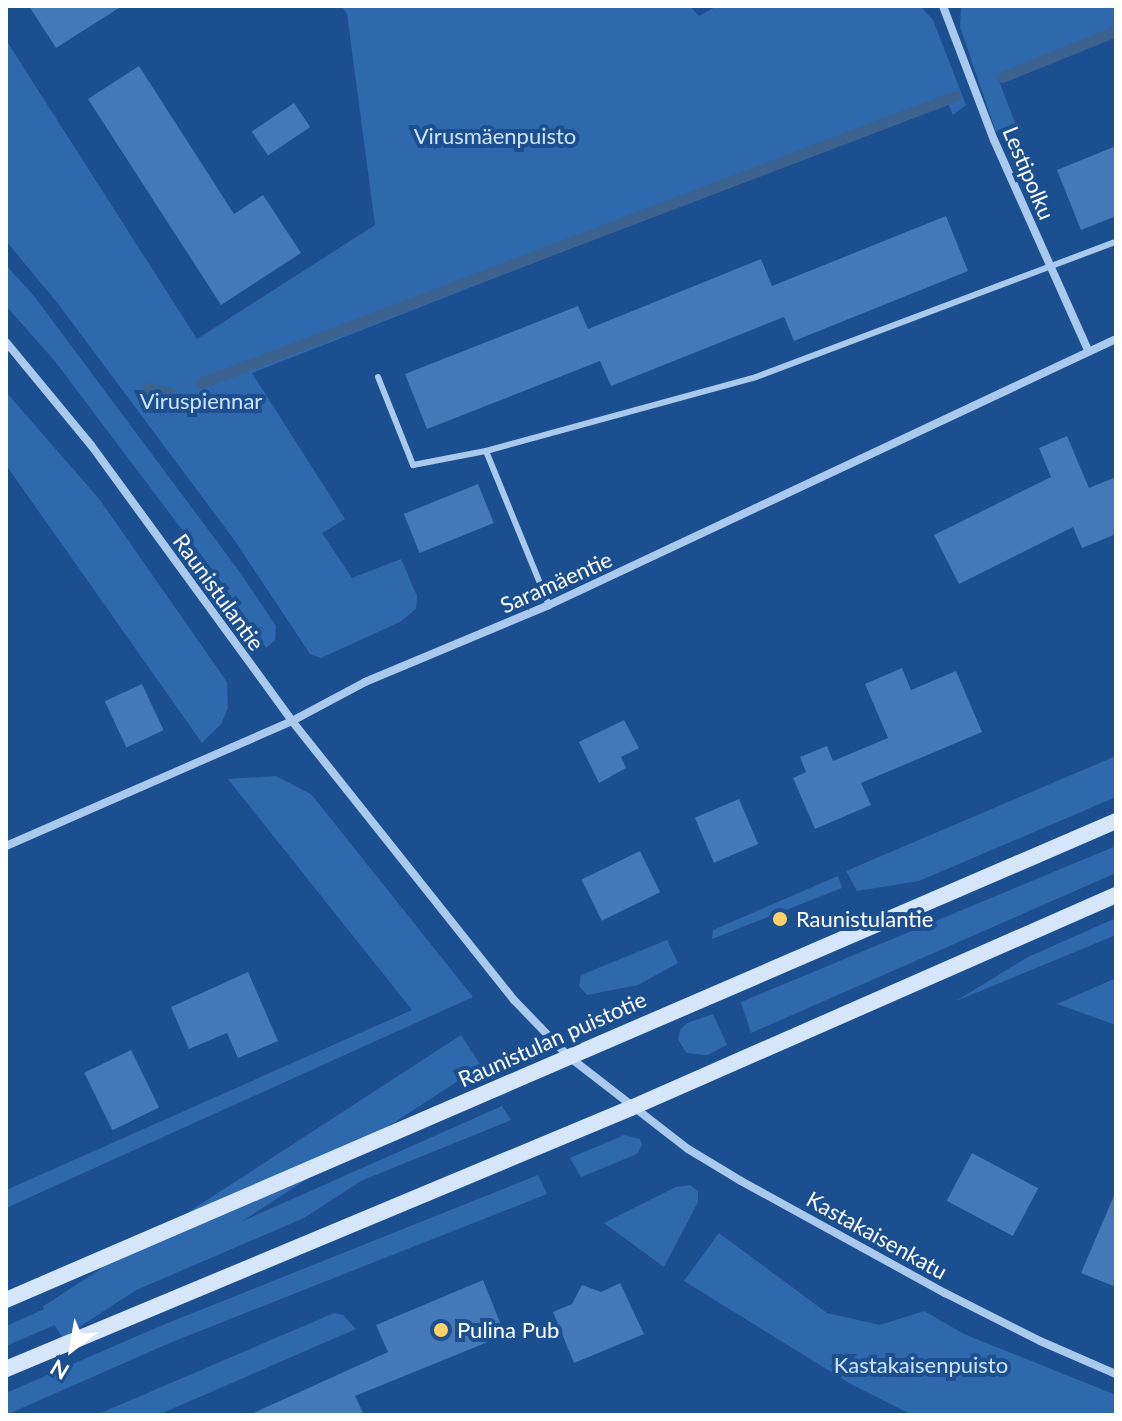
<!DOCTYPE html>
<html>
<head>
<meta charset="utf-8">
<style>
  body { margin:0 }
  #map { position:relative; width:1122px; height:1421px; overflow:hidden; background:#1b4f8f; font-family:Lato,sans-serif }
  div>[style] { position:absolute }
  .green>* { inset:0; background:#2e69ad; transform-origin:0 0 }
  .stream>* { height:11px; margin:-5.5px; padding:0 5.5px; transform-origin:5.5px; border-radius:5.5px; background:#3c6290 }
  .building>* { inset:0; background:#4478b7; transform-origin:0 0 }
  .lane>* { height:6px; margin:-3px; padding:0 3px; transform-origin:3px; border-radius:3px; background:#a9c9ee }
  .street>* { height:8px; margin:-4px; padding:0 4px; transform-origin:4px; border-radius:4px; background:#a9c9ee }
  .secondary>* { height:16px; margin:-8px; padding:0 8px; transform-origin:8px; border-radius:8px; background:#d6e6fa }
  .dots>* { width:22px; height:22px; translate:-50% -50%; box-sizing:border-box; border:4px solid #1b4f8f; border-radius:50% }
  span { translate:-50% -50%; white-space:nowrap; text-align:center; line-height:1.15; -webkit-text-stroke:8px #1b4f8f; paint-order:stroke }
  .park-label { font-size:22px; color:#cfe3fa }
  .street-label { font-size:22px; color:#fff }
  .poi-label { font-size:22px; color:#fff }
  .left { translate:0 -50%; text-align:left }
  .frame { position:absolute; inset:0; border:8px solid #fff; pointer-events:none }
  .north { position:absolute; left:32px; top:1309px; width:80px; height:80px; -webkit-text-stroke:6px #1b4f8f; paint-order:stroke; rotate:211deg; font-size:22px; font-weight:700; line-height:32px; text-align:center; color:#fff }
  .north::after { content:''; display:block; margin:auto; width:28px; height:36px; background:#fff; clip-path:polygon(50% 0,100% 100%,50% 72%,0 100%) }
</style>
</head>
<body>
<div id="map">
  <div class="green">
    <div style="clip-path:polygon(341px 6px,690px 6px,699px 16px,717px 6px,920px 6px,933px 20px,966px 105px,953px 115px,947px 101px,252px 373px,345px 519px,322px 533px,352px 578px,401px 559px,417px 596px,416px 609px,400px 622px,321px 658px,310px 654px,235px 541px,59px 305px,6px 241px,6px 40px,197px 339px,375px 225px,347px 14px)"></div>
    <div style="clip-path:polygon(961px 6px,1116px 6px,1116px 35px,999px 81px,1019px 133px,996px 132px,960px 27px)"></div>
    <div style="clip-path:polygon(6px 265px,34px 296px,239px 571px,276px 626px,275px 640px,266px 648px,220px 580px,54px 360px,6px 306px)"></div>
    <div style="clip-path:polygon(6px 392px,100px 500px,227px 682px,228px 708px,221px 724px,202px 743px,6px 465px)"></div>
    <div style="clip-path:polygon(1116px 756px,1116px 797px,919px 881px,857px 891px,846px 871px)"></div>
    <div style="clip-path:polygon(276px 776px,311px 794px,473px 997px,6px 1208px,6px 1190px,412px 1010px,228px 779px)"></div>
    <div style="clip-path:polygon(1116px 846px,1116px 873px,751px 1033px,741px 1002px)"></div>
    <div style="clip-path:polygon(838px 876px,842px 888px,712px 939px,713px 930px)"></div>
    <div style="clip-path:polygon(1116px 918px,1116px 935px,956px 1001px,1028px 957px)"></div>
    <div style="clip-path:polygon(667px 940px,678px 963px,638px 985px,587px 995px,579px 986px,581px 975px)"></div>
    <div style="clip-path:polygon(1116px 978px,1116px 1025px,1057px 1004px)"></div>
    <div style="clip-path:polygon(713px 1014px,727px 1045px,707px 1055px,686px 1053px,678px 1039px,680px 1030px,687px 1023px)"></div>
    <div style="left:461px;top:1035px;width:37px;height:499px;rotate:57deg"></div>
    <div style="clip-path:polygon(502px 1106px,511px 1120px,361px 1181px,304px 1218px,6px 1346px,6px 1326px)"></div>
    <div style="clip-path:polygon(624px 1135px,640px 1139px,642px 1145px,637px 1154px,581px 1177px,570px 1158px)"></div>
    <div style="clip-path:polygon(538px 1175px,547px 1194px,172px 1342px,6px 1415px,6px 1393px,165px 1324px)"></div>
    <div style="clip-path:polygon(690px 1185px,698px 1191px,698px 1202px,664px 1267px,604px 1223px,676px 1187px)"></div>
    <div style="clip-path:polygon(719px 1233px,827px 1313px,880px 1325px,924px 1311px,964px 1334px,1116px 1395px,1116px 1415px,912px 1415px,849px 1383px,684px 1281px)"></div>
    <div style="clip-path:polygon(334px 1313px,343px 1315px,356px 1329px,158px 1415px,96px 1415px)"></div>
  </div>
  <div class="stream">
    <div style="left:1002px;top:77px;width:123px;rotate:-22deg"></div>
    <div style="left:201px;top:383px;width:807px;rotate:-20.84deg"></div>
    <div style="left:148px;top:388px;width:23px;rotate:13deg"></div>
  </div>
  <div class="building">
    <div style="clip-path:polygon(29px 6px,122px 6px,56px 48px)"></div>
    <div style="clip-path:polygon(139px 66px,234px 214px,263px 195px,301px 253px,221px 305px,88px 99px)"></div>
    <div style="left:294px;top:103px;width:29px;height:51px;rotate:56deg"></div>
    <div style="clip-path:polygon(1116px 146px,1116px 216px,1081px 230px,1057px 170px)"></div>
    <div style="clip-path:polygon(946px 216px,968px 271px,794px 341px,784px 317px,611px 386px,600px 361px,427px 429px,405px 374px,578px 306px,588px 329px,761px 259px,772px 286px)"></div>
    <div style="clip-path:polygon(1067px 436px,1089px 488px,1116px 477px,1116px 534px,1082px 548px,1073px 527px,959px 584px,934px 535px,1051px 477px,1039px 448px)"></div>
    <div style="left:478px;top:484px;width:42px;height:80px;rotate:68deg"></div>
    <div style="clip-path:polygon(902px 668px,911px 690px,956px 671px,982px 732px,861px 783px,871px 805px,815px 829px,793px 778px,806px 772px,800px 757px,827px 746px,833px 761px,888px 738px,865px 684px)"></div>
    <div style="left:142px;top:684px;width:51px;height:41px;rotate:65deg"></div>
    <div style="clip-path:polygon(624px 720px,639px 748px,621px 757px,626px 768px,599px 783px,579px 742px)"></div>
    <div style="left:739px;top:799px;width:49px;height:48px;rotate:67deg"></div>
    <div style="left:640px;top:851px;width:46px;height:65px;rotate:64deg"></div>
    <div style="clip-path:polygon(248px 972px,278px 1041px,238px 1058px,227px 1033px,189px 1049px,171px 1007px)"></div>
    <div style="left:131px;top:1050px;width:64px;height:52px;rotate:64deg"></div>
    <div style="left:972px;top:1153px;width:75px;height:54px;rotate:28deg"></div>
    <div style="clip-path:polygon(1116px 1191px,1116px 1287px,1081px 1273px)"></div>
    <div style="clip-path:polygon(483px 1280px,505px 1335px,355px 1396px,364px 1415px,249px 1415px,388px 1352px,376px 1325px)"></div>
    <div style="clip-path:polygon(620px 1283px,644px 1334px,574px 1363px,553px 1312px,572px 1304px,582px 1285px,601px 1292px)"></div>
  </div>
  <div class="lane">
    <div style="left:378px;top:377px;width:95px;rotate:68.3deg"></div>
    <div style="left:413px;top:465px;width:74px;rotate:-10.9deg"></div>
    <div style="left:486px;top:451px;width:280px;rotate:-15.3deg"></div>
    <div style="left:756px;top:377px;width:384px;rotate:-20.6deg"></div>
    <div style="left:486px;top:451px;width:166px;rotate:67.8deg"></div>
  </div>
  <div class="street">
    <div style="left:943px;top:6px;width:143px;rotate:69.2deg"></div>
    <div style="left:994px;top:140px;width:230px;rotate:65.9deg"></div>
    <div style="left:6px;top:342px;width:134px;rotate:50.5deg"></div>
    <div style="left:91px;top:445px;width:341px;rotate:53.9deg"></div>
    <div style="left:292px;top:721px;width:357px;rotate:51.5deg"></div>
    <div style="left:514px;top:1000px;width:78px;rotate:46deg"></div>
    <div style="left:568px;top:1056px;width:152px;rotate:37.8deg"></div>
    <div style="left:688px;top:1149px;width:62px;rotate:31.1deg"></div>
    <div style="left:741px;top:1181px;width:233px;rotate:28.8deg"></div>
    <div style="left:945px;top:1293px;width:106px;rotate:26.8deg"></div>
    <div style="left:1040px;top:1341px;width:83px;rotate:23.5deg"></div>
    <div style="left:6px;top:846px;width:312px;rotate:-23.6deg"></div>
    <div style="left:292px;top:721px;width:83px;rotate:-28.1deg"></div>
    <div style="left:365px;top:682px;width:199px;rotate:-22.7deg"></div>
    <div style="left:549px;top:605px;width:626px;rotate:-25.13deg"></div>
  </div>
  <div class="secondary">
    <div style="left:6px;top:1300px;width:1209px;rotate:-23.34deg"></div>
    <div style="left:6px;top:1369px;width:677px;rotate:-22.67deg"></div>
    <div style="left:631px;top:1108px;width:530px;rotate:-23.71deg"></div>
  </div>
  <div class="dots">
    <div style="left:780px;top:919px;background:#ffd166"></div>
    <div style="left:441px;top:1330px;background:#ffd166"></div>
  </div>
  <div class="park-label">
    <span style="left:495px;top:136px">Virusmäenpuisto</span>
    <span style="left:201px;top:401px">Viruspiennar</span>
    <span style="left:921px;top:1365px">Kastakaisenpuisto</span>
  </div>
  <div class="street-label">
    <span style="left:1029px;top:173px;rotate:67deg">Lestipolku</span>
    <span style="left:556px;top:582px;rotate:-24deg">Saramäentie</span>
    <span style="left:219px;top:592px;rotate:54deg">Raunistulantie</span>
    <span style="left:552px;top:1039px;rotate:-24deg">Raunistulan puistotie</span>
    <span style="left:877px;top:1235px;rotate:29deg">Kastakaisenkatu</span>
  </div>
  <div class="poi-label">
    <span class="left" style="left:796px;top:919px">Raunistulantie</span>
    <span class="left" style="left:457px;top:1330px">Pulina Pub</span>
  </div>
  <div class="frame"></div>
  <div class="north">N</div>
</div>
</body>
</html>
